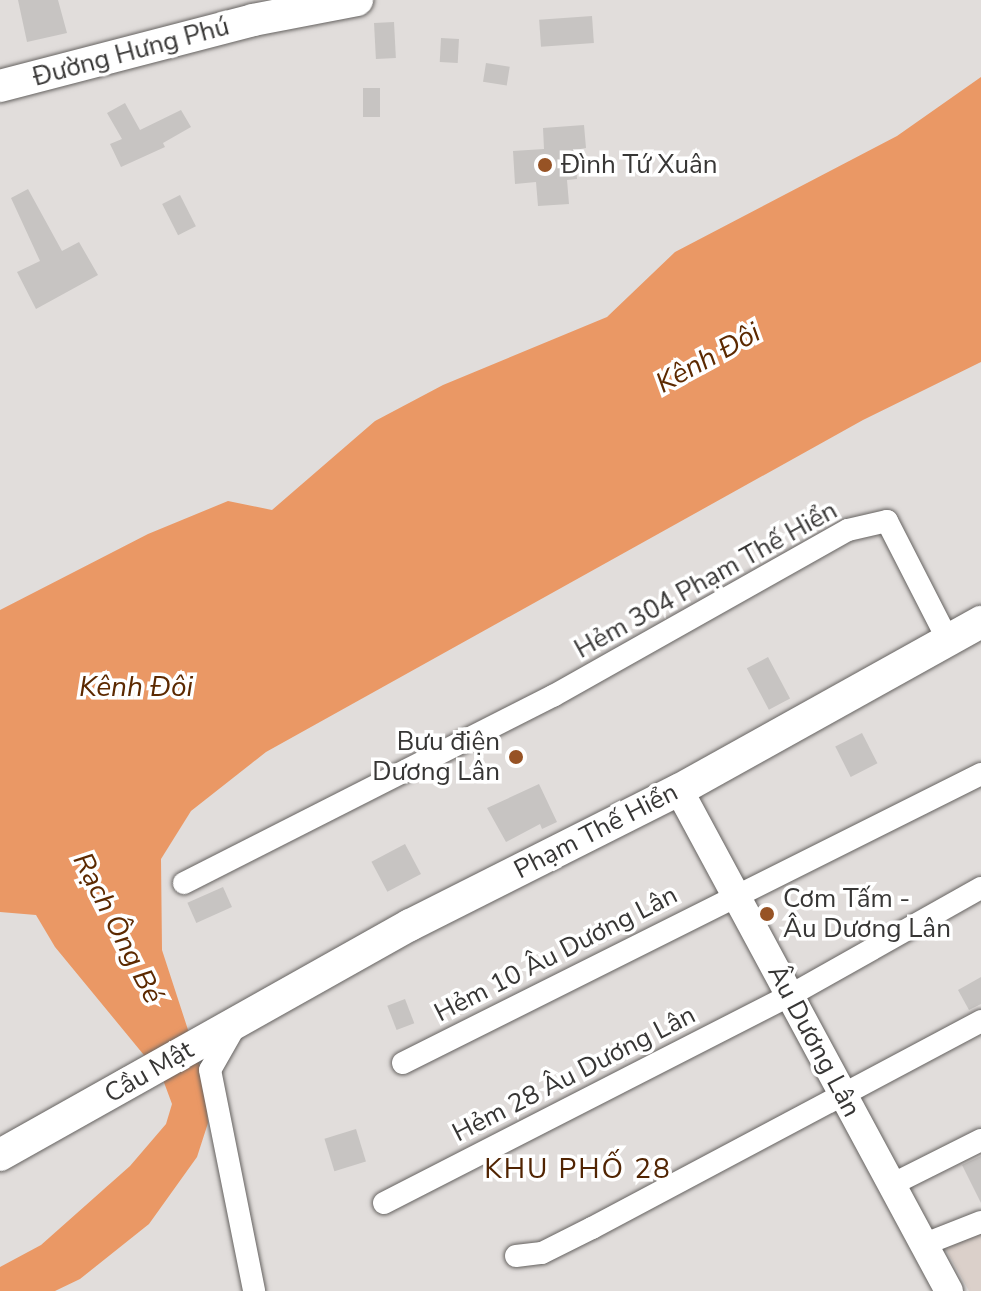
<!DOCTYPE html>
<html>
<head>
<meta charset="utf-8">
<style>
  body { margin:0 }
  #map { position:relative; width:981px; height:1291px; overflow:hidden; background:#e1dddb; font-family:"Nunito Sans",sans-serif }
  div>[style] { position:absolute }
  .built>* { inset:0; background:#dbd0ca }
  .water>* { inset:0; background:#ea9865 }
  .building>* { inset:0; background:#c7c4c2; transform-origin:0 0 }
  .roads { filter:drop-shadow(0 0 2px #656260) drop-shadow(0 0 2px #656260) }
  .minor>* { height:22px; margin:-11px; padding:0 11px; transform-origin:11px; border-radius:11px; background:#fff }
  .tertiary>* { height:28px; margin:-14px; padding:0 14px; transform-origin:14px; border-radius:14px; background:#fff }
  .secondary>* { height:32px; margin:-16px; padding:0 16px; transform-origin:16px; border-radius:16px; background:#fff }
  .dots>* { width:22px; height:22px; translate:-50% -50%; box-sizing:border-box; border:4px solid #fff; border-radius:50% }
  span { translate:-50% -50%; white-space:nowrap; text-align:center; line-height:1.15; -webkit-text-stroke:7px #fff; paint-order:stroke }
  .street-label { font-size:26px; color:#373635 }
  .poi-label { font-size:26px; color:#373635 }
  .left { translate:0 -50%; text-align:left }
  .right { translate:-100% -50%; text-align:right }
  .water-label { font-size:28px; color:#5c2900; font-style:italic }
  .neighbourhood-label { font-size:28px; color:#512402; letter-spacing:2px }
</style>
</head>
<body>
<div id="map">
  <div class="built">
    <div style="clip-path:polygon(981px 1229px,981px 1291px,969px 1291px,943px 1244px)"></div>
  </div>
  <div class="water">
    <div style="clip-path:polygon(981px 77px,981px 362px,863px 420px,266px 752px,191px 811px,161px 859px,162px 950px,205px 1082px,208px 1123px,197px 1157px,149px 1224px,80px 1279px,55px 1291px,0 1291px,0 1267px,41px 1245px,130px 1166px,166px 1124px,172px 1104px,162px 1077px,55px 947px,36px 915px,0 912px,0 610px,148px 534px,228px 501px,272px 510px,375px 421px,443px 385px,607px 317px,675px 252px,897px 136px)"></div>
  </div>
  <div class="building">
    <div style="clip-path:polygon(18px 0,58px 0,67px 33px,27px 42px)"></div>
    <div style="left:592px;top:16px;width:27px;height:53px;rotate:86deg"></div>
    <div style="left:394px;top:22px;width:36px;height:20px;rotate:87deg"></div>
    <div style="left:441px;top:38px;width:18px;height:24px;rotate:3deg"></div>
    <div style="left:486px;top:63px;width:24px;height:19px;rotate:9deg"></div>
    <div style="left:363px;top:88px;width:17px;height:29px"></div>
    <div style="clip-path:polygon(125px 103px,140px 130px,181px 110px,191px 127px,163px 143px,165px 147px,121px 167px,110px 144px,122px 139px,107px 113px)"></div>
    <div style="clip-path:polygon(584px 125px,586px 148px,575px 150px,577px 179px,567px 180px,569px 204px,538px 206px,536px 182px,515px 184px,513px 151px,544px 149px,543px 128px)"></div>
    <div style="clip-path:polygon(28px 189px,62px 251px,79px 242px,98px 275px,36px 309px,17px 272px,40px 261px,11px 198px)"></div>
    <div style="left:180px;top:195px;width:35px;height:20px;rotate:63deg"></div>
    <div style="left:768px;top:657px;width:47px;height:24px;rotate:62deg"></div>
    <div style="left:862px;top:733px;width:34px;height:30px;rotate:63deg"></div>
    <div style="clip-path:polygon(539px 784px,557px 822px,542px 829px,540px 824px,506px 842px,487px 808px)"></div>
    <div style="left:405px;top:844px;width:34px;height:38px;rotate:62deg"></div>
    <div style="left:223px;top:887px;width:22px;height:39px;rotate:66deg"></div>
    <div style="clip-path:polygon(981px 977px,981px 1004px,969px 1010px,958px 990px)"></div>
    <div style="left:405px;top:999px;width:26px;height:19px;rotate:69deg"></div>
    <div style="left:356px;top:1129px;width:34px;height:33px;rotate:73deg"></div>
    <div style="clip-path:polygon(981px 1156px,981px 1203px,962px 1165px)"></div>
  </div>
  <div class="roads">
    <div class="minor">
      <div style="left:184px;top:883px;width:414px;rotate:-26.9deg"></div>
      <div style="left:553px;top:696px;width:338px;rotate:-29.4deg"></div>
      <div style="left:848px;top:530px;width:40px;rotate:-13deg"></div>
      <div style="left:887px;top:521px;width:134px;rotate:62.9deg"></div>
      <div style="left:234px;top:1028px;width:48px;rotate:119.7deg"></div>
      <div style="left:210px;top:1070px;width:225px;rotate:78.7deg"></div>
      <div style="left:403px;top:1063px;width:646px;rotate:-26.57deg"></div>
      <div style="left:893px;top:1184px;width:98px;rotate:-26.6deg"></div>
      <div style="left:384px;top:1203px;width:455px;rotate:-27.1deg"></div>
      <div style="left:789px;top:996px;width:220px;rotate:-29.4deg"></div>
      <div style="left:925px;top:1244px;width:60px;rotate:-21.4deg"></div>
      <div style="left:516px;top:1256px;width:26px;rotate:-7deg"></div>
      <div style="left:542px;top:1253px;width:56px;rotate:-26.6deg"></div>
      <div style="left:592px;top:1228px;width:441px;rotate:-28deg"></div>
    </div>
    <div class="tertiary">
      <div style="left:679px;top:790px;width:569px;rotate:61.68deg"></div>
    </div>
    <div class="secondary">
      <div style="left:0;top:86px;width:261px;rotate:-14.6deg"></div>
      <div style="left:253px;top:20px;width:106px;rotate:-10.9deg"></div>
      <div style="left:0;top:1155px;width:470px;rotate:-29.3deg"></div>
      <div style="left:410px;top:925px;width:301px;rotate:-26.7deg"></div>
      <div style="left:679px;top:790px;width:346px;rotate:-29.1deg"></div>
    </div>
  </div>
  <div class="dots">
    <div style="left:545px;top:165px;background:#975325"></div>
    <div style="left:516px;top:757px;background:#975325"></div>
    <div style="left:767px;top:914px;background:#975325"></div>
  </div>
  <div class="street-label">
    <span style="left:131px;top:52px;rotate:-15deg">Đường Hưng Phú</span>
    <span style="left:706px;top:580px;rotate:-29deg">Hẻm 304 Phạm Thế Hiển</span>
    <span style="left:596px;top:831px;rotate:-27deg">Phạm Thế Hiển</span>
    <span style="left:556px;top:954px;rotate:-27deg">Hẻm 10 Âu Dương Lân</span>
    <span style="left:814px;top:1041px;rotate:62deg">Âu Dương Lân</span>
    <span style="left:149px;top:1072px;rotate:-30deg">Cầu Mật</span>
    <span style="left:574px;top:1074px;rotate:-27deg">Hẻm 28 Âu Dương Lân</span>
  </div>
  <div class="poi-label">
    <span class="left" style="left:561px;top:165px">Đình Tứ Xuân</span>
    <span class="right" style="left:500px;top:757px">Bưu điện<br>Dương Lân</span>
    <span class="left" style="left:783px;top:914px">Cơm Tấm -<br>Âu Dương Lân</span>
  </div>
  <div class="water-label">
    <span style="left:708px;top:358px;rotate:-29deg">Kênh Đôi</span>
    <span style="left:136px;top:687px">Kênh Đôi</span>
    <span style="left:118px;top:928px;rotate:63deg">Rạch Ông Bé</span>
  </div>
  <div class="neighbourhood-label">
    <span style="left:578px;top:1169px">KHU PHỐ 28</span>
  </div>
</div>
</body>
</html>
